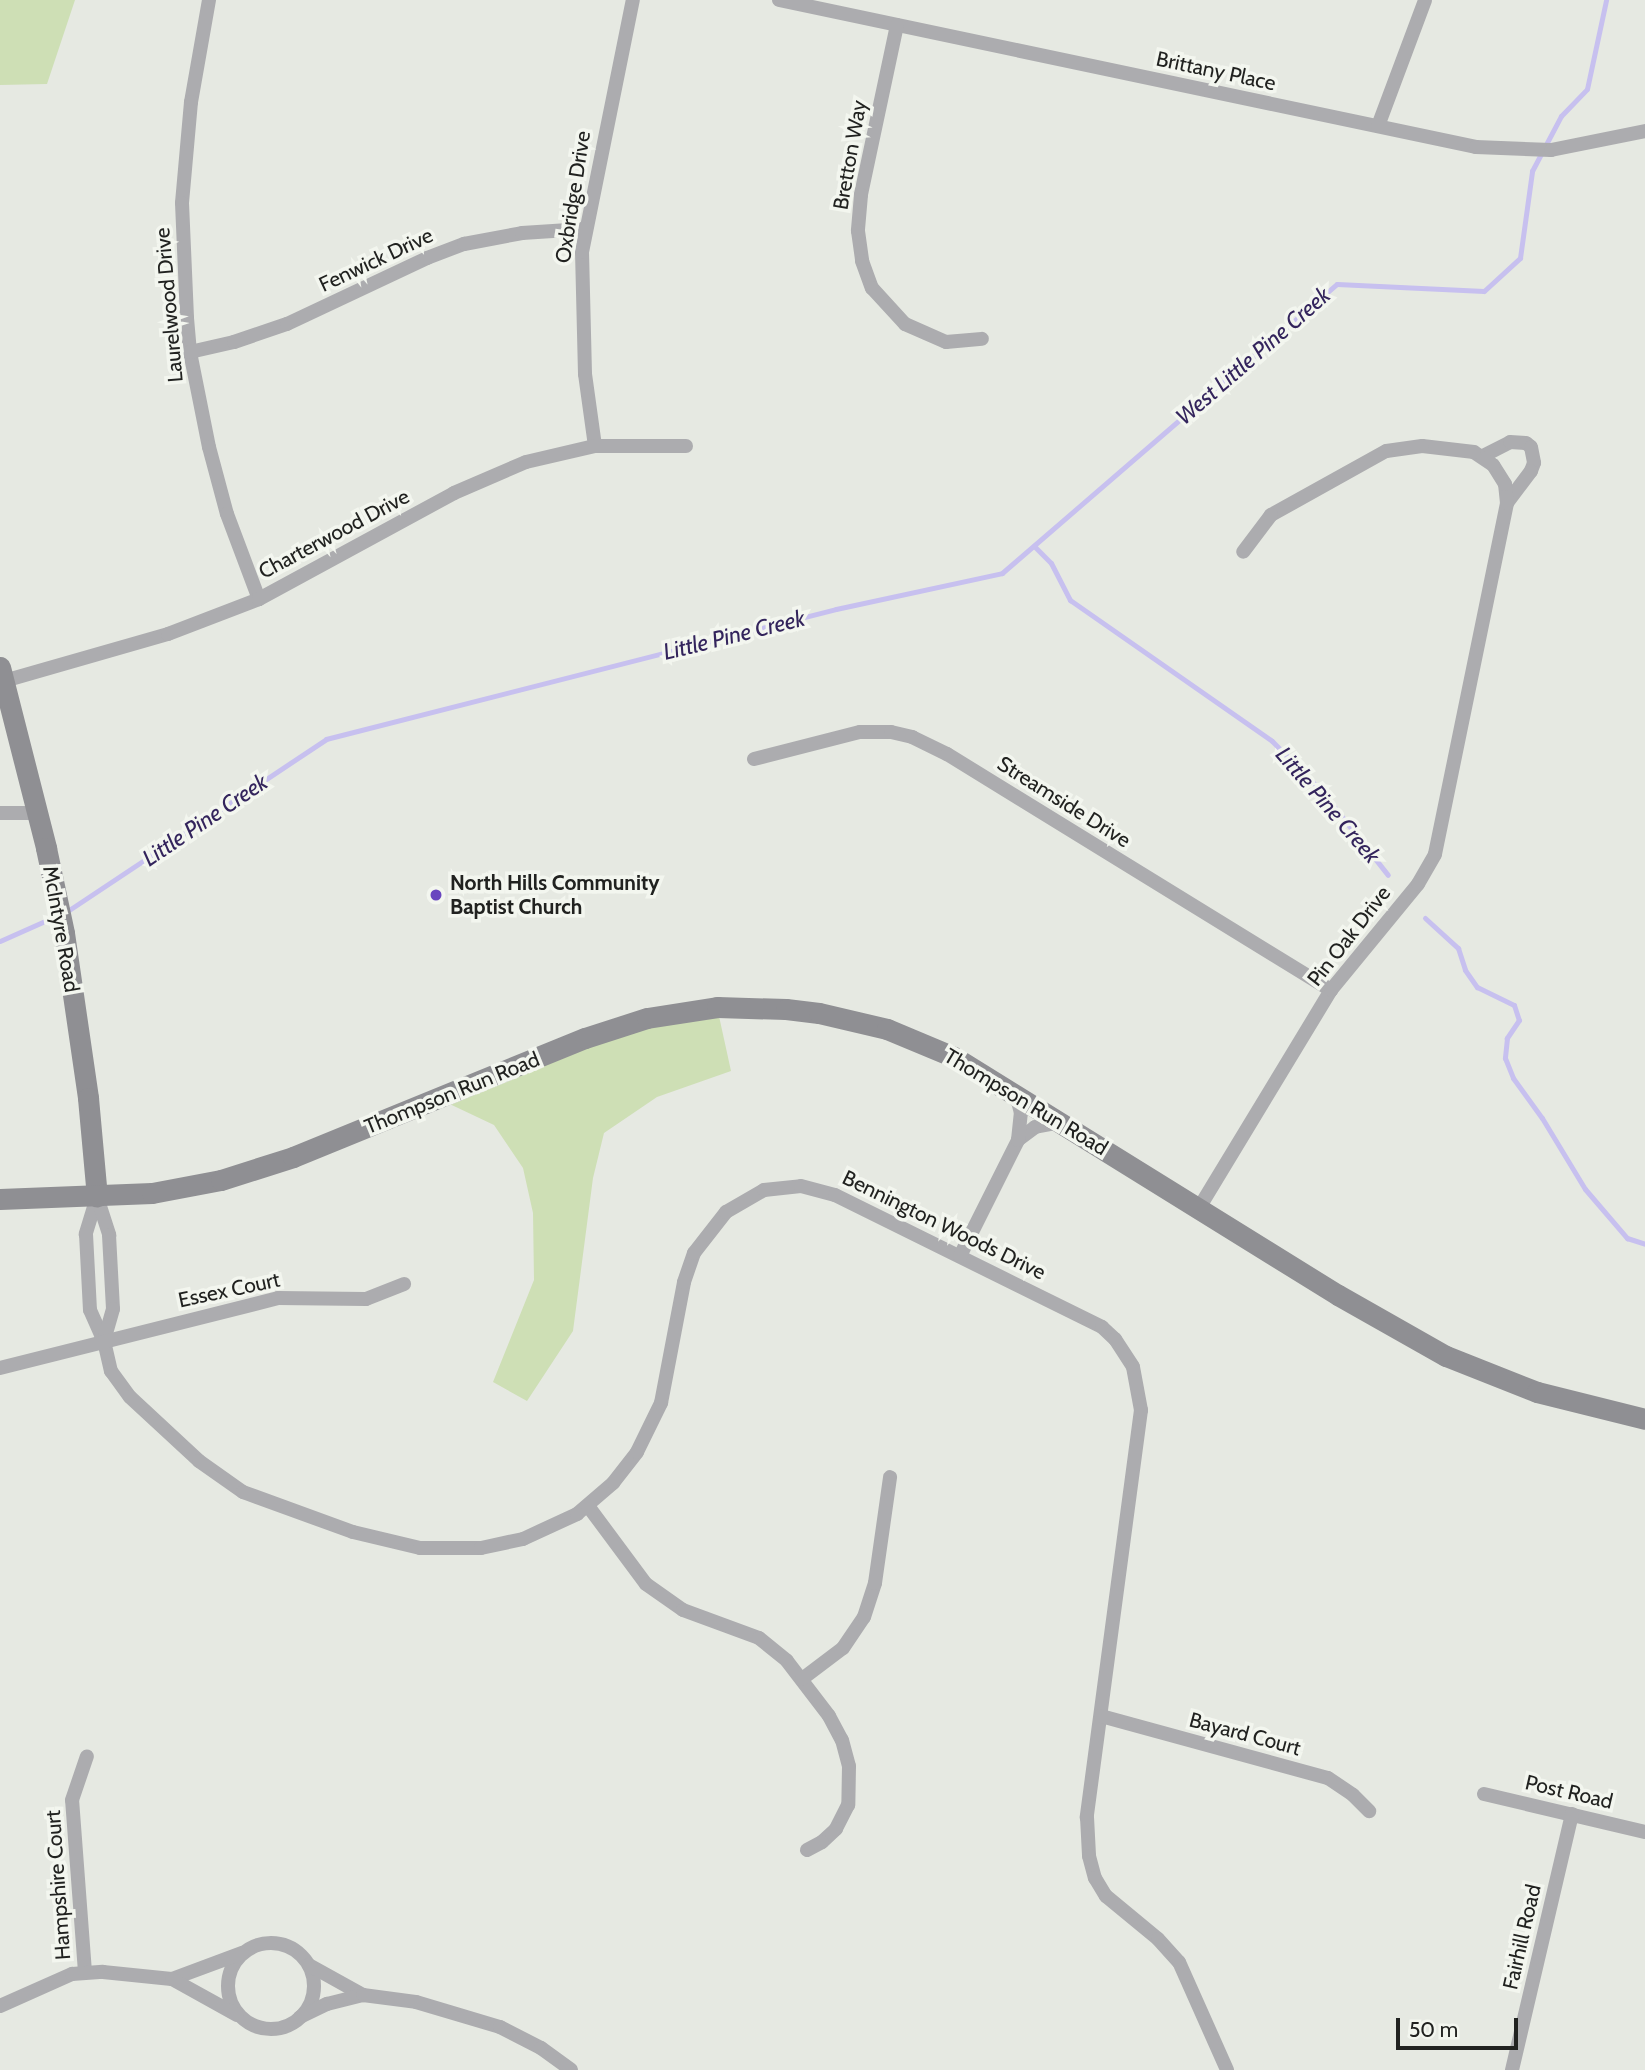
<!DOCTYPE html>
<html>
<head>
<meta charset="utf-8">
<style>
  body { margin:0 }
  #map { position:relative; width:1645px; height:2070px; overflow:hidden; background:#e6e9e2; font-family:Cabin,sans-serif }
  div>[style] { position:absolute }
  .green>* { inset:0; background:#cedfb5 }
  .stream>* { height:5px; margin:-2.5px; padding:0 2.5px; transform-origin:2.5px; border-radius:2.5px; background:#c7c0ef }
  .street>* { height:14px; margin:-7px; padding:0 7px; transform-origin:7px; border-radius:7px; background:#acacaf }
  .street>.ring { margin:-7px; padding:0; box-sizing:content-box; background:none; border:14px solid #acacaf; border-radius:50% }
  .secondary>* { height:21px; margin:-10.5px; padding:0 10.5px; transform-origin:10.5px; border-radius:10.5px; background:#8f8f93 }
  .dots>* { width:19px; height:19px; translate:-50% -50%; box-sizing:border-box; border:4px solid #f3f6ef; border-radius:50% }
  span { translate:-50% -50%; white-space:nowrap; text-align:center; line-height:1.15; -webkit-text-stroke:7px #f3f6ef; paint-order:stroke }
  .street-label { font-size:21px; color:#212220 }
  .poi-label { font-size:21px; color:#212220; font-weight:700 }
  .left { translate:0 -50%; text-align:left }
  .water-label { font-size:23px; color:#33245c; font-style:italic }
  .scale { position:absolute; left:1396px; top:2018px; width:122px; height:32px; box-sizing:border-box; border:4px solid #212220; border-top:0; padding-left:9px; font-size:21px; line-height:24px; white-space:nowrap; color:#212220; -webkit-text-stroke:5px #f3f6ef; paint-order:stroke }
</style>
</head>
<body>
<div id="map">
  <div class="green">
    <div style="clip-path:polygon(0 0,75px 0,47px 84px,0 85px)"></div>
    <div style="clip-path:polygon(717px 1007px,731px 1071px,657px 1097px,604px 1133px,593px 1178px,573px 1331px,527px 1401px,493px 1382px,534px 1280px,533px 1213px,523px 1168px,494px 1125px,439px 1099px,516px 1068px)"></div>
  </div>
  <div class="stream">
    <div style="left:1034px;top:546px;width:24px;rotate:45deg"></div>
    <div style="left:1051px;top:563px;width:42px;rotate:62.8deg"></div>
    <div style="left:1070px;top:600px;width:246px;rotate:34.9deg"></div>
    <div style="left:1272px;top:741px;width:74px;rotate:45.5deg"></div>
    <div style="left:1324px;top:794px;width:103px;rotate:51.7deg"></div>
    <div style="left:66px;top:912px;width:312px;rotate:-33.6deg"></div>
    <div style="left:326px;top:739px;width:526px;rotate:-14.3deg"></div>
    <div style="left:836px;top:609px;width:170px;rotate:-12.2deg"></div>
    <div style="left:1002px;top:573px;width:442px;rotate:-40.8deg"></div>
    <div style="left:1337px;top:284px;width:147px;rotate:2.7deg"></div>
    <div style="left:1484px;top:291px;width:49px;rotate:-42.5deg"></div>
    <div style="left:1520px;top:258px;width:88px;rotate:-82.1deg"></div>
    <div style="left:1532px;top:171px;width:62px;rotate:-62.2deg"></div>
    <div style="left:1561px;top:116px;width:37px;rotate:-46deg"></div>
    <div style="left:1587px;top:89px;width:91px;rotate:-77.9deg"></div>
    <div style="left:1425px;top:918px;width:45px;rotate:42.3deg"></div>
    <div style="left:1458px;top:948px;width:23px;rotate:72deg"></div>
    <div style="left:1465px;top:970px;width:21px;rotate:55deg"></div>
    <div style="left:1477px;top:987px;width:41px;rotate:25.9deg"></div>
    <div style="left:1514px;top:1005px;width:16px;rotate:72deg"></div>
    <div style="left:1519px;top:1020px;width:22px;rotate:124deg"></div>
    <div style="left:1507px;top:1038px;width:20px;rotate:96deg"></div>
    <div style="left:1505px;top:1058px;width:22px;rotate:68deg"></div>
    <div style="left:1513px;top:1078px;width:49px;rotate:54.1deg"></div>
    <div style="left:1542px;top:1118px;width:83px;rotate:58.8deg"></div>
    <div style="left:1585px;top:1189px;width:65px;rotate:49.4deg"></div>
    <div style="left:1627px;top:1238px;width:19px;rotate:18deg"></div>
    <div style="left:0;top:941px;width:59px;rotate:-24deg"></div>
  </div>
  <div class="street">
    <div style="left:209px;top:0;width:104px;rotate:100deg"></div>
    <div style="left:191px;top:102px;width:101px;rotate:95.1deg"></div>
    <div style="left:182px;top:203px;width:115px;rotate:87.5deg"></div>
    <div style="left:187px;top:318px;width:34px;rotate:85deg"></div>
    <div style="left:190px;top:352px;width:97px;rotate:78.7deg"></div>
    <div style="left:209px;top:447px;width:69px;rotate:75deg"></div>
    <div style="left:227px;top:514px;width:91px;rotate:69.4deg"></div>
    <div style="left:779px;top:0;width:712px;rotate:11.91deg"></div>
    <div style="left:1476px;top:147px;width:75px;rotate:2.3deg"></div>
    <div style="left:1551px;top:150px;width:96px;rotate:-11.4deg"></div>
    <div style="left:897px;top:25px;width:174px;rotate:102deg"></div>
    <div style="left:861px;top:195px;width:36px;rotate:95deg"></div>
    <div style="left:858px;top:231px;width:30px;rotate:82deg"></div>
    <div style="left:862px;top:261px;width:29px;rotate:70deg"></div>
    <div style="left:872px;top:288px;width:49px;rotate:47.5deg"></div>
    <div style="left:905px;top:324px;width:45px;rotate:23.7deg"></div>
    <div style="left:946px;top:342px;width:36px;rotate:-5deg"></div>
    <div style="left:1378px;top:126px;width:134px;rotate:-69.5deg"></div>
    <div style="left:190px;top:352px;width:45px;rotate:-12.8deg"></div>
    <div style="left:234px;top:342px;width:56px;rotate:-18.8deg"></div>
    <div style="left:287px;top:324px;width:155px;rotate:-25.2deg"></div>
    <div style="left:427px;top:258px;width:40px;rotate:-21deg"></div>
    <div style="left:464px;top:244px;width:59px;rotate:-10.7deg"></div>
    <div style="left:522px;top:233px;width:62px;rotate:-3.7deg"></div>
    <div style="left:595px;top:446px;width:73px;rotate:-97.9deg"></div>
    <div style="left:585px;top:374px;width:122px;rotate:-91.4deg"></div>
    <div style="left:582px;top:252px;width:257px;rotate:-78.6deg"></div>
    <div style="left:1483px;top:456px;width:30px;rotate:-27deg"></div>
    <div style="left:1510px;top:442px;width:16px;rotate:4deg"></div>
    <div style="left:1526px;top:443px;width:6px;rotate:39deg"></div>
    <div style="left:1531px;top:447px;width:16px;rotate:79deg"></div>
    <div style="left:1534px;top:463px;width:9px;rotate:111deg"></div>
    <div style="left:1531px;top:471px;width:40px;rotate:127deg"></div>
    <div style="left:4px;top:681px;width:171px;rotate:-16deg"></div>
    <div style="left:168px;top:634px;width:97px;rotate:-21deg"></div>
    <div style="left:259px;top:599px;width:222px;rotate:-28.5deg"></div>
    <div style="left:454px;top:493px;width:78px;rotate:-23.3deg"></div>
    <div style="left:526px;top:462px;width:71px;rotate:-13.1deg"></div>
    <div style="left:595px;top:446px;width:91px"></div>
    <div style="left:754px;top:759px;width:109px;rotate:-14.3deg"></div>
    <div style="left:860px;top:732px;width:31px"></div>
    <div style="left:891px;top:732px;width:22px;rotate:13deg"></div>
    <div style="left:912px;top:737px;width:39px;rotate:26deg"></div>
    <div style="left:947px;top:754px;width:451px;rotate:31.6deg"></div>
    <div style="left:0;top:813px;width:38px"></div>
    <div style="left:1018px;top:1140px;width:21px;rotate:-37deg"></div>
    <div style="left:1035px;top:1127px;width:26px;rotate:-11deg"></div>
    <div style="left:97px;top:1197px;width:39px;rotate:107deg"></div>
    <div style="left:86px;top:1234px;width:76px;rotate:87deg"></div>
    <div style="left:90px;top:1310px;width:34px;rotate:66deg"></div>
    <div style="left:104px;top:1341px;width:31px;rotate:77deg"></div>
    <div style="left:111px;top:1371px;width:32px;rotate:54deg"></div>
    <div style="left:130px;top:1397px;width:94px;rotate:42.8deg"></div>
    <div style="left:199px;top:1461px;width:54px;rotate:35.2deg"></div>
    <div style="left:243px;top:1492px;width:117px;rotate:20deg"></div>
    <div style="left:353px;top:1532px;width:69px;rotate:13.4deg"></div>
    <div style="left:420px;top:1548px;width:61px"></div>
    <div style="left:481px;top:1548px;width:43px;rotate:-12.1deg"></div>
    <div style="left:523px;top:1539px;width:60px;rotate:-24.8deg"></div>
    <div style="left:577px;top:1514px;width:48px;rotate:-40.7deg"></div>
    <div style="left:613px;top:1483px;width:39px;rotate:-52deg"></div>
    <div style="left:637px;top:1452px;width:55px;rotate:-63.9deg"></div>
    <div style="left:661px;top:1403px;width:123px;rotate:-79.2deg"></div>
    <div style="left:684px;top:1282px;width:31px;rotate:-71deg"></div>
    <div style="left:694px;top:1253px;width:52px;rotate:-52deg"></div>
    <div style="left:726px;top:1212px;width:44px;rotate:-30.1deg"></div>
    <div style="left:764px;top:1190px;width:37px;rotate:-6deg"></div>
    <div style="left:801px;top:1186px;width:35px;rotate:15deg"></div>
    <div style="left:835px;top:1195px;width:298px;rotate:26.3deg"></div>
    <div style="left:1102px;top:1327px;width:18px;rotate:43deg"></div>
    <div style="left:1115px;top:1339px;width:33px;rotate:57deg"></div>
    <div style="left:1133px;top:1367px;width:44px;rotate:79.5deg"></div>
    <div style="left:1141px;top:1410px;width:411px;rotate:97.6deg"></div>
    <div style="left:1087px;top:1817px;width:39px;rotate:87deg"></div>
    <div style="left:1089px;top:1856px;width:23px;rotate:75deg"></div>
    <div style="left:1095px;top:1878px;width:21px;rotate:59deg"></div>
    <div style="left:1106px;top:1896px;width:67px;rotate:39.6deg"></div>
    <div style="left:1158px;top:1939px;width:31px;rotate:48deg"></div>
    <div style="left:1179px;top:1962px;width:118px;rotate:66deg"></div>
    <div style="left:97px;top:1197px;width:40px;rotate:72deg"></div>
    <div style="left:109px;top:1235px;width:74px;rotate:86.9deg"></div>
    <div style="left:113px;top:1309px;width:33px;rotate:106deg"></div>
    <div style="left:1199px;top:1208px;width:255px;rotate:-58.8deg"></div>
    <div style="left:1331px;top:990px;width:137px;rotate:-50.6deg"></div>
    <div style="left:1418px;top:884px;width:34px;rotate:-60deg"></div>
    <div style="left:1435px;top:854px;width:358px;rotate:-78.4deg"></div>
    <div style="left:1507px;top:503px;width:19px;rotate:-96deg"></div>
    <div style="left:1505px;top:484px;width:22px;rotate:-122deg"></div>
    <div style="left:1493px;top:465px;width:23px;rotate:-146deg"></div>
    <div style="left:1474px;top:452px;width:52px;rotate:-173.4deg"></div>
    <div style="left:1422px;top:446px;width:36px;rotate:172deg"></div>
    <div style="left:1386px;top:451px;width:132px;rotate:150.9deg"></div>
    <div style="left:1271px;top:515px;width:46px;rotate:127.1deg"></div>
    <div style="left:960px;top:1256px;width:130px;rotate:-63.4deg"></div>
    <div style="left:1018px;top:1140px;width:27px;rotate:-84deg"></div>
    <div style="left:1021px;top:1113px;width:20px;rotate:-105deg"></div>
    <div style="left:0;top:1368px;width:287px;rotate:-14.1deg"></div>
    <div style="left:278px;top:1298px;width:88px;rotate:0.7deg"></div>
    <div style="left:366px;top:1299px;width:41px;rotate:-21.5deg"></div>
    <div style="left:588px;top:1506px;width:97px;rotate:53.4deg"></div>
    <div style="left:646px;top:1584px;width:45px;rotate:35.1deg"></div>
    <div style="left:683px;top:1610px;width:81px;rotate:20.2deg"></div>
    <div style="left:759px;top:1638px;width:36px;rotate:39deg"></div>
    <div style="left:787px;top:1661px;width:69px;rotate:52.6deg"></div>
    <div style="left:829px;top:1716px;width:27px;rotate:62deg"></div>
    <div style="left:842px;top:1740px;width:27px;rotate:75deg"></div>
    <div style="left:849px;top:1766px;width:39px;rotate:91deg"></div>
    <div style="left:848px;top:1805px;width:27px;rotate:117deg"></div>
    <div style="left:836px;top:1829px;width:19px;rotate:137deg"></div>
    <div style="left:822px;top:1842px;width:17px;rotate:152deg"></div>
    <div style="left:802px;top:1679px;width:51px;rotate:-37.1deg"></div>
    <div style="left:843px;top:1648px;width:37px;rotate:-56deg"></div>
    <div style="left:864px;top:1617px;width:36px;rotate:-72deg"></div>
    <div style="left:875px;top:1583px;width:107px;rotate:-81.9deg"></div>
    <div style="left:1101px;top:1716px;width:235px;rotate:15.3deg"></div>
    <div style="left:1328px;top:1778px;width:30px;rotate:34deg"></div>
    <div style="left:1353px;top:1795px;width:23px;rotate:45deg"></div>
    <div style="left:1484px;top:1794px;width:165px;rotate:13.3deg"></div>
    <div class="ring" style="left:228px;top:1943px;width:72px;height:72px"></div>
    <div style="left:309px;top:1965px;width:62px;rotate:29.1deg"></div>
    <div style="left:85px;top:1972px;width:172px;rotate:-94.3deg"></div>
    <div style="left:72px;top:1800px;width:46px;rotate:-71.2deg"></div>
    <div style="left:172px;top:1979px;width:75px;rotate:-20.4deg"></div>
    <div style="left:0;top:2006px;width:79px;rotate:-24deg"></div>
    <div style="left:72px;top:1974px;width:31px;rotate:-4deg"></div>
    <div style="left:103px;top:1972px;width:69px;rotate:5.8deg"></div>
    <div style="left:172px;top:1979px;width:74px;rotate:29deg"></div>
    <div style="left:300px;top:2017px;width:30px;rotate:-26deg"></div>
    <div style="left:327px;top:2004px;width:37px;rotate:-14deg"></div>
    <div style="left:363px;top:1995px;width:53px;rotate:7.5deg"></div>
    <div style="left:416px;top:2002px;width:88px;rotate:16.6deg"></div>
    <div style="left:500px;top:2027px;width:46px;rotate:27.1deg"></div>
    <div style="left:541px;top:2048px;width:37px;rotate:36deg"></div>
    <div style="left:1512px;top:2070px;width:263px;rotate:-76.8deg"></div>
  </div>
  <div class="secondary">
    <div style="left:0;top:667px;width:187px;rotate:75.7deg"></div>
    <div style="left:46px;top:848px;width:87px;rotate:78deg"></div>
    <div style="left:64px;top:933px;width:167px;rotate:81.7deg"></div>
    <div style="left:88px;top:1098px;width:99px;rotate:84.8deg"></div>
    <div style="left:0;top:1199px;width:152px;rotate:-2.3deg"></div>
    <div style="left:152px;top:1193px;width:70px;rotate:-10.7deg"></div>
    <div style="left:221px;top:1180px;width:76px;rotate:-17.7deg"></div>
    <div style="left:293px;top:1157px;width:315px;rotate:-22.2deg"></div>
    <div style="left:585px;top:1038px;width:65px;rotate:-17.9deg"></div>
    <div style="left:647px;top:1018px;width:71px;rotate:-8.9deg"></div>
    <div style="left:717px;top:1007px;width:69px;rotate:1.7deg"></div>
    <div style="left:786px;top:1009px;width:33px;rotate:7deg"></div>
    <div style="left:819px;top:1013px;width:70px;rotate:13.2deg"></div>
    <div style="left:887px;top:1029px;width:73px;rotate:22.7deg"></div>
    <div style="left:954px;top:1057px;width:452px;rotate:31.8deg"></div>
    <div style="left:1338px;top:1295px;width:124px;rotate:29.5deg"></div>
    <div style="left:1446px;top:1356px;width:98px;rotate:21.6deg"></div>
    <div style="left:1537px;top:1392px;width:111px;rotate:14deg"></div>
  </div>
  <div class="dots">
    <div style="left:436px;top:895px;background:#6946bf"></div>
  </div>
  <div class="street-label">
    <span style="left:1216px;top:71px;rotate:12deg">Brittany Place</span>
    <span style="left:850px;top:155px;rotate:-80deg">Bretton Way</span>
    <span style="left:573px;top:197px;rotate:-81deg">Oxbridge Drive</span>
    <span style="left:376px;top:260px;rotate:-25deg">Fenwick Drive</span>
    <span style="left:169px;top:305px;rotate:-95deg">Laurelwood Drive</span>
    <span style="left:334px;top:534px;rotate:-28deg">Charterwood Drive</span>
    <span style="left:1064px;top:802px;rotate:32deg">Streamside Drive</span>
    <span style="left:61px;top:929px;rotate:80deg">McIntyre Road</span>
    <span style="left:1349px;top:936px;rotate:-52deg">Pin Oak Drive</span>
    <span style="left:452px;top:1093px;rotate:-22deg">Thompson Run Road</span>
    <span style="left:1026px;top:1102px;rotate:31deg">Thompson Run Road</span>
    <span style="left:944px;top:1225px;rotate:26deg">Bennington Woods Drive</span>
    <span style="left:229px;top:1290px;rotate:-12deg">Essex Court</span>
    <span style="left:1245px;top:1734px;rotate:15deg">Bayard Court</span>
    <span style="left:1569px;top:1792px;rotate:13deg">Post Road</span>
    <span style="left:58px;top:1885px;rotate:-94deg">Hampshire Court</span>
    <span style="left:1522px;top:1937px;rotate:-77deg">Fairhill Road</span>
  </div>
  <div class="poi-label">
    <span class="left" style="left:450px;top:895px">North Hills Community<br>Baptist Church</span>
  </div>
  <div class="water-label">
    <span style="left:1253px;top:356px;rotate:-41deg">West Little Pine Creek</span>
    <span style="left:734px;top:635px;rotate:-14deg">Little Pine Creek</span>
    <span style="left:1328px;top:805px;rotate:49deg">Little Pine Creek</span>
    <span style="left:205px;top:820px;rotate:-34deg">Little Pine Creek</span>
  </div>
  <div class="scale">50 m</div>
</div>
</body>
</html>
